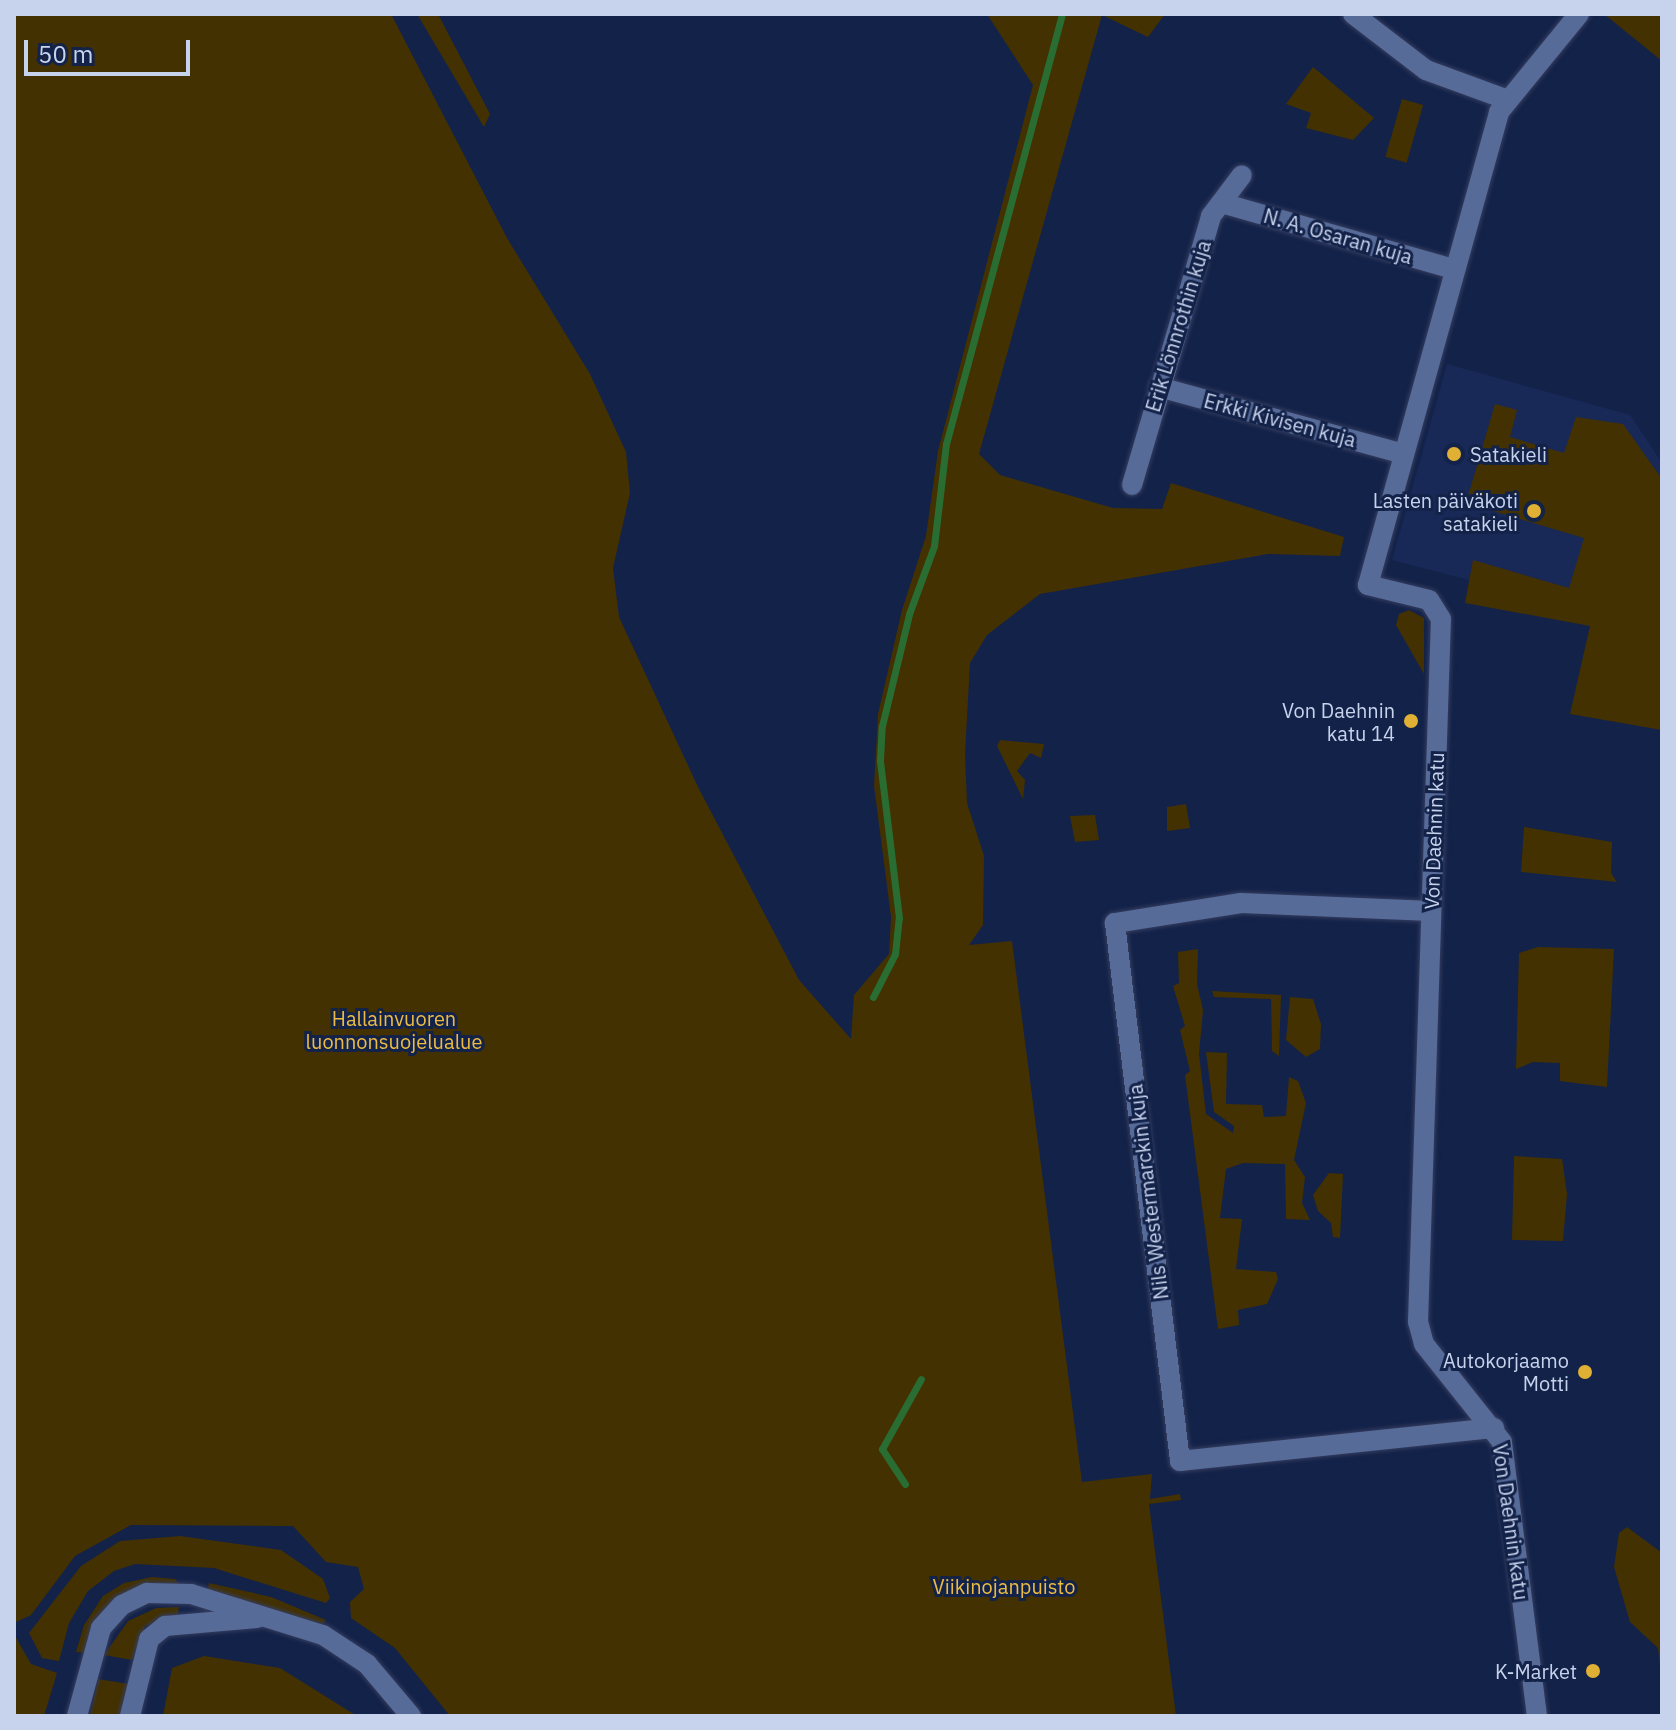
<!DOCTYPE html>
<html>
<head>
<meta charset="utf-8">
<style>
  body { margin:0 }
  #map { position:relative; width:1676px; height:1730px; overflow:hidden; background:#132249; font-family:"IBM Plex Sans",sans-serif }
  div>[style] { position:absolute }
  .built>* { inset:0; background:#182957 }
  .green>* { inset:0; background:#433101; transform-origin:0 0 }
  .stream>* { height:7px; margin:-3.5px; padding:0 3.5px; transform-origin:3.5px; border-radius:3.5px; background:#296d32 }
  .roads { filter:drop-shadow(0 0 2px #353d5f) drop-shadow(0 0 2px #353d5f) }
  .minor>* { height:20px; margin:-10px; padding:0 10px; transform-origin:10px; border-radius:10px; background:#576b99 }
  .dots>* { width:22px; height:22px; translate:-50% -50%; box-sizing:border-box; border:4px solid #132249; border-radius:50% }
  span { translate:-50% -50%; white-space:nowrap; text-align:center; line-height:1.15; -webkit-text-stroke:6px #132249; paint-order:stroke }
  .street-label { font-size:20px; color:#c7d2ec }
  .poi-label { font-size:20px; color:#c7d2ec }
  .left { translate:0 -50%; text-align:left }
  .right { translate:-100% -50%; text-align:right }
  .park-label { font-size:20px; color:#ecbb43 }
  .frame { position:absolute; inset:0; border:16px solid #c7d2ec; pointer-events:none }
  .scale { position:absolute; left:24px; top:40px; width:166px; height:36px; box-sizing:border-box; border:4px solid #c7d2ec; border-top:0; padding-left:10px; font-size:24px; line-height:28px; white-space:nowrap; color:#c7d2ec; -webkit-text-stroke:6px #132249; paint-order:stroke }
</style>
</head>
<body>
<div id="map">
  <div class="built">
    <div style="clip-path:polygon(1447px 364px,1630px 415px,1662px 463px,1662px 593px,1572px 581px,1569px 588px,1474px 561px,1469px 580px,1392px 560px)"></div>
  </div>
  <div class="green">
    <div style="clip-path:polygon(14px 14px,391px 14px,507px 238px,590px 374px,626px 452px,630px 493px,613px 568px,619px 617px,698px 787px,799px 980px,851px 1039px,854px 995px,889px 954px,891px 917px,874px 786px,878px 714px,902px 610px,926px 536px,938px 451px,1033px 85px,987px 14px,1165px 14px,1148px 37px,1102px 15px,979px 454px,1000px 475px,1113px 508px,1162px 509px,1171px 483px,1344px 537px,1340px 556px,1268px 554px,1040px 594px,987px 635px,970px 663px,965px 754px,967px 803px,984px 856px,983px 925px,969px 945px,1012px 941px,1082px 1482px,1152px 1474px,1150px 1499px,1180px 1494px,1181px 1500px,1149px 1504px,1176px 1716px,450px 1716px,395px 1648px,351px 1618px,350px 1602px,364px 1589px,358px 1567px,326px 1562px,293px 1526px,131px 1525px,75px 1556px,31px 1615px,14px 1623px)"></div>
    <div style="clip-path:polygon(417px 14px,438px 14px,490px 114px,484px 127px)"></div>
    <div style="clip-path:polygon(1604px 14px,1662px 14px,1662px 61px)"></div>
    <div style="clip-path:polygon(1313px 67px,1374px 118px,1353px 140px,1306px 128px,1311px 113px,1286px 104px)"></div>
    <div style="left:1402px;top:99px;width:22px;height:60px;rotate:16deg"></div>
    <div style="clip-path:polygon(1495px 404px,1517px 410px,1510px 437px,1564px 453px,1576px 417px,1623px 424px,1662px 479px,1662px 730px,1570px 714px,1590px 626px,1465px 603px,1473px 560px,1569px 588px,1584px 538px,1466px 503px)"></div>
    <div style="clip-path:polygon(1409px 610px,1424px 618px,1424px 674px,1396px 625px,1399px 614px)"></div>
    <div style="clip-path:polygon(1000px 740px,1044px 744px,1041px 758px,1030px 753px,1017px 771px,1025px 780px,1023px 799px,997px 746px)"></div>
    <div style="clip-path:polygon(1186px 804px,1190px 828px,1167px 831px,1167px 807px)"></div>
    <div style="clip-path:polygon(1095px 815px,1099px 840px,1075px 842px,1070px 816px)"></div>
    <div style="clip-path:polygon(1524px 827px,1612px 842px,1611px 873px,1617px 882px,1521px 872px)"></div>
    <div style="clip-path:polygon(1538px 947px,1614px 949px,1607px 1087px,1560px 1081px,1560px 1063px,1533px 1062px,1516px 1069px,1519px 953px)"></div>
    <div style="clip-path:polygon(1198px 949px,1197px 984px,1203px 1010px,1199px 1054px,1206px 1114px,1233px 1133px,1234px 1126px,1214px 1112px,1206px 1052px,1227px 1053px,1226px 1104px,1262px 1105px,1264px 1117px,1286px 1116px,1289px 1077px,1298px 1081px,1306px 1103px,1294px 1160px,1305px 1177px,1302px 1203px,1310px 1220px,1286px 1219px,1285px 1164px,1243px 1163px,1226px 1169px,1220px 1218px,1242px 1219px,1236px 1269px,1276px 1272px,1278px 1279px,1267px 1304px,1238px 1310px,1239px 1325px,1218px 1329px,1185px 1075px,1190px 1071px,1180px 1030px,1185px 1026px,1173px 986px,1179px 983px,1178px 952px)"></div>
    <div style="clip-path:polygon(1212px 991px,1281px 995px,1279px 1056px,1272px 1051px,1271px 999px,1214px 997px)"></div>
    <div style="clip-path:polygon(1290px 997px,1313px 999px,1321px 1024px,1320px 1049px,1306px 1057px,1286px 1040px)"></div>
    <div style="clip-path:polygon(1514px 1156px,1562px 1159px,1567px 1194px,1563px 1241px,1512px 1240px)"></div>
    <div style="clip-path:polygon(1329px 1173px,1343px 1174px,1340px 1238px,1333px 1237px,1331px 1223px,1318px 1211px,1313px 1195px)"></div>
    <div style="clip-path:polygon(1627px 1527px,1662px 1553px,1662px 1682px,1658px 1648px,1630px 1622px,1614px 1567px,1619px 1533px)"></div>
    <div style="clip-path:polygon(180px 1536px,281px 1550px,323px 1579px,330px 1598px,326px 1603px,214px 1568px,135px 1564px,114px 1571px,88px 1591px,69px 1623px,59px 1661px,42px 1658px,29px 1633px,81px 1566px,120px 1541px)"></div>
    <div style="clip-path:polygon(152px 1577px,175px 1579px,182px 1588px,138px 1588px,118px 1596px,98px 1616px,85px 1653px,76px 1652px,84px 1625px,103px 1596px,124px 1583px)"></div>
    <div style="clip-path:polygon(209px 1583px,271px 1597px,326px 1620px,323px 1624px,207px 1592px)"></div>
    <div style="clip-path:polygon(179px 1607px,178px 1614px,145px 1626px,132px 1660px,104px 1655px,128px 1621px,156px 1608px)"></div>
    <div style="clip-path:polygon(14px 1634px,31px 1664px,57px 1673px,44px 1716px,14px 1716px)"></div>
    <div style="clip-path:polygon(204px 1656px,280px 1668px,357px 1716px,163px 1716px,172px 1668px)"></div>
    <div style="clip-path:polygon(98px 1679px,129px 1684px,121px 1716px,90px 1716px)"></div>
  </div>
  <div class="stream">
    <div style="left:873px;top:997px;width:48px;rotate:-62.9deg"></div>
    <div style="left:895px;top:954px;width:36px;rotate:-84deg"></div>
    <div style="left:899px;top:918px;width:159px;rotate:-96.9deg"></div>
    <div style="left:880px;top:760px;width:34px;rotate:-87deg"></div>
    <div style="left:882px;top:726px;width:115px;rotate:-76.4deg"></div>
    <div style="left:909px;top:614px;width:72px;rotate:-69.8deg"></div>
    <div style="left:934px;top:546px;width:103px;rotate:-83.3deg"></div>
    <div style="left:946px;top:444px;width:445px;rotate:-74.9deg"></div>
    <div style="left:905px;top:1484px;width:42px;rotate:-123.3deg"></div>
    <div style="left:882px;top:1449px;width:80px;rotate:-60.9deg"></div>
  </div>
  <div class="roads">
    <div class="minor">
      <div style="left:1353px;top:14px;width:92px;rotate:37.5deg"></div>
      <div style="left:1426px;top:70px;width:87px;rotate:20.1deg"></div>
      <div style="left:1222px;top:203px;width:241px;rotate:15.9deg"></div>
      <div style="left:1159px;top:387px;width:251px;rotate:15.3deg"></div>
      <div style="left:1132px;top:485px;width:280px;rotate:-73.6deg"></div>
      <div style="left:1211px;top:216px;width:51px;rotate:-52.9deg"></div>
      <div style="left:1431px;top:911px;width:190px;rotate:-177.6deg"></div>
      <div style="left:1241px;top:903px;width:128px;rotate:171deg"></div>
      <div style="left:1115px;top:923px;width:542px;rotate:83.11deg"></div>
      <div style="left:1180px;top:1461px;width:316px;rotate:-6deg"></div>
      <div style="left:77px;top:1716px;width:91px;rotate:-74.7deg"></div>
      <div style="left:101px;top:1628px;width:31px;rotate:-48deg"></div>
      <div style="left:122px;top:1605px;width:28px;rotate:-26deg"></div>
      <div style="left:147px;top:1593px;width:44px;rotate:1.3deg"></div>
      <div style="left:191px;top:1594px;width:138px;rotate:17.3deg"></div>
      <div style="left:323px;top:1635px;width:53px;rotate:33.4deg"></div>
      <div style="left:367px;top:1664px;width:68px;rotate:49.8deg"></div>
      <div style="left:130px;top:1716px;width:79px;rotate:-76.1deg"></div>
      <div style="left:149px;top:1639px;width:21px;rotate:-39deg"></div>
      <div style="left:165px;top:1626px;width:92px;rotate:-5deg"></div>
      <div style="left:1537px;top:1716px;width:276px;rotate:-97.3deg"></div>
      <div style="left:1502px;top:1442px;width:125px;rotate:-128.5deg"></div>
      <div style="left:1424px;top:1344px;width:23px;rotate:-105deg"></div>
      <div style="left:1418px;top:1322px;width:703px;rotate:-88.13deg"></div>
      <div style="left:1441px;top:619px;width:22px;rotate:-122deg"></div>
      <div style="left:1429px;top:600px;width:63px;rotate:-166.2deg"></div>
      <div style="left:1368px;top:585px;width:491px;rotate:-74.5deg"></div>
      <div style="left:1499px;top:112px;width:127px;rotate:-50.8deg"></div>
    </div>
  </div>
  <div class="dots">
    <div style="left:1454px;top:454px;background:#e0b034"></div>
    <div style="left:1534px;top:511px;background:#e0b034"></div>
    <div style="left:1411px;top:721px;background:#e0b034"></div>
    <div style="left:1585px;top:1372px;background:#e0b034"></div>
    <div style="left:1593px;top:1671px;background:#e0b034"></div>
  </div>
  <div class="street-label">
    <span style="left:1338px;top:236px;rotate:16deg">N. A. Osaran kuja</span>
    <span style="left:1178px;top:326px;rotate:-73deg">Erik Lönnrothin kuja</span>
    <span style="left:1280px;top:420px;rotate:15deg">Erkki Kivisen kuja</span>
    <span style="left:1434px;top:831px;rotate:-88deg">Von Daehnin katu</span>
    <span style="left:1148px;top:1192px;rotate:-97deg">Nils Westermarckin kuja</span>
    <span style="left:1511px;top:1522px;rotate:82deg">Von Daehnin katu</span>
  </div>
  <div class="poi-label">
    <span class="left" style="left:1470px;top:454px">Satakieli</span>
    <span class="right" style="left:1518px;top:512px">Lasten päiväkoti<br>satakieli</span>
    <span class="right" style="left:1395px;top:722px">Von Daehnin<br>katu 14</span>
    <span class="right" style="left:1569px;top:1372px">Autokorjaamo<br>Motti</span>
    <span class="right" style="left:1577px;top:1671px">K-Market</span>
  </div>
  <div class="park-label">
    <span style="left:394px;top:1030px">Hallainvuoren<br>luonnonsuojelualue</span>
    <span style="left:1004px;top:1586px">Viikinojanpuisto</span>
  </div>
  <div class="frame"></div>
  <div class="scale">50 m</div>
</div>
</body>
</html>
